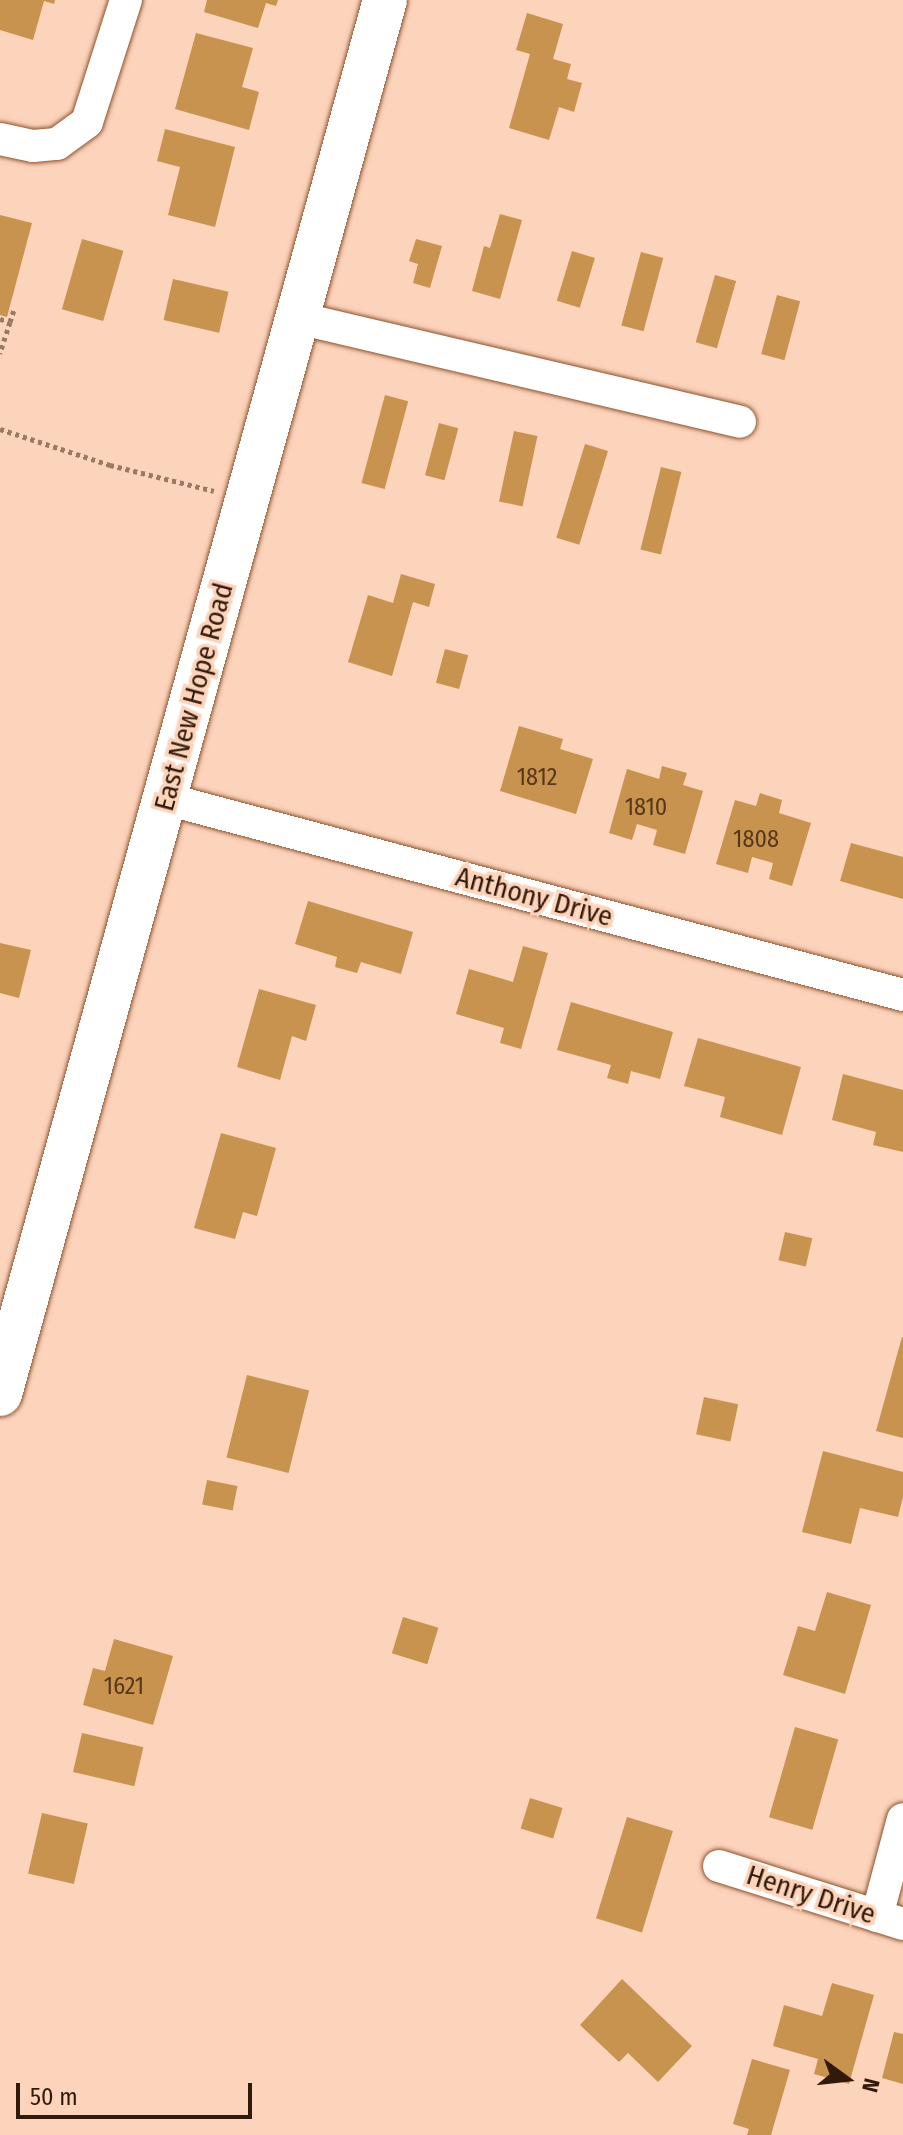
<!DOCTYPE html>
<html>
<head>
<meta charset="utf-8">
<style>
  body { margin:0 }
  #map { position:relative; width:903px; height:2135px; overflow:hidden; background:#fcd3bb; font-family:"Fira Sans Condensed",sans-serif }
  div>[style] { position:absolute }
  .building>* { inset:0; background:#c7934e; transform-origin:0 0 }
  .path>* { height:5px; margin-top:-2.5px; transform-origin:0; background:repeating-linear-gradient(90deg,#9a7965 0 4px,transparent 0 8px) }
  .roads { filter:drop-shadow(0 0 2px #8d532d) drop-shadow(0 0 2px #8d532d) }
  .street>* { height:32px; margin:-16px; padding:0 16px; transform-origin:16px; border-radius:16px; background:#fff }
  .secondary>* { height:44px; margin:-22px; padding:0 22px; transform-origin:22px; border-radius:22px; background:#fff }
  span { translate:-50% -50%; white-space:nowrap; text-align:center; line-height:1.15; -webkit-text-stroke:7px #fcd3bb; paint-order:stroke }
  .number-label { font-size:24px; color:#57381b }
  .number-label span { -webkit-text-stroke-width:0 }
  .street-label { font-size:28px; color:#321a0a }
  .north { position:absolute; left:807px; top:2039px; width:80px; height:80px; -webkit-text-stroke:6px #fcd3bb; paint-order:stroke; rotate:105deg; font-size:22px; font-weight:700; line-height:32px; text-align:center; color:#321a0a }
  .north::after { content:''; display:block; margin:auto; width:28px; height:36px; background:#321a0a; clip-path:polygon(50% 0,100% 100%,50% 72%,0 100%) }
  .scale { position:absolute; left:16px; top:2083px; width:236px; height:36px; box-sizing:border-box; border:4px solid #321a0a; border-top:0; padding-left:10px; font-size:24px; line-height:28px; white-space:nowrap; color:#321a0a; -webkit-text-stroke:6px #fcd3bb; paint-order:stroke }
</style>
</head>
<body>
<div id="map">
  <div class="building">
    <div style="clip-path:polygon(0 0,55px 0,54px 4px,44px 1px,33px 40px,0 30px)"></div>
    <div style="clip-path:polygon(207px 0,278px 0,276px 6px,266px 3px,258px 28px,204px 12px)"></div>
    <div style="clip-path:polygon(527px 13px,563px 24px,553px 59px,571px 64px,567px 79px,582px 83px,574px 112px,559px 107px,549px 140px,509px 128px,530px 54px,516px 50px)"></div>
    <div style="clip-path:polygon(196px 33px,253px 48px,242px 87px,259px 92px,249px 130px,175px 109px)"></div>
    <div style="clip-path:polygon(165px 129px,235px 147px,215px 227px,168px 215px,180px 167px,157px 161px)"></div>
    <div style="clip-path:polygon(500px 214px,522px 220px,500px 299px,472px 291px,484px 246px,490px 248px)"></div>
    <div style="clip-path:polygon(0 215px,32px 223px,7px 317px,0 315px)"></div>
    <div style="left:82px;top:239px;width:43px;height:73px;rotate:16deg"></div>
    <div style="clip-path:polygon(416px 239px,442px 246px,430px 288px,413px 283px,418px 264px,409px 261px)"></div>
    <div style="left:572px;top:251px;width:24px;height:52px;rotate:17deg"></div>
    <div style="left:641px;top:252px;width:23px;height:76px;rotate:15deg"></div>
    <div style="left:715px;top:275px;width:22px;height:70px;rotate:16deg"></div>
    <div style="left:173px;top:279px;width:57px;height:42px;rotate:13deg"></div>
    <div style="left:777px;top:295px;width:24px;height:61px;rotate:15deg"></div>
    <div style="left:385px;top:395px;width:24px;height:91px;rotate:15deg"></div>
    <div style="left:439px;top:423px;width:20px;height:54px;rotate:15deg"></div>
    <div style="left:514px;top:431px;width:24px;height:72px;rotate:12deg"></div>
    <div style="left:585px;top:444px;width:24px;height:98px;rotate:17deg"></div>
    <div style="left:661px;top:467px;width:21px;height:85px;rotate:14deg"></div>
    <div style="clip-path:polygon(401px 574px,435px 584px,429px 607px,413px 602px,392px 676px,348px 662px,368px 595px,393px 603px)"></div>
    <div style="left:445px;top:649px;width:24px;height:35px;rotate:15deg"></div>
    <div style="clip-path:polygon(519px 726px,563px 739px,560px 749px,593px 759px,576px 814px,500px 791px)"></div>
    <div style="clip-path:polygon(662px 766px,687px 773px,683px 785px,703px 791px,685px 854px,653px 845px,657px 830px,637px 824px,632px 840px,609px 833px,627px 769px,659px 779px)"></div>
    <div style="clip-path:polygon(760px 793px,782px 800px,779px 813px,811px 823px,792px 886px,769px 879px,773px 863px,752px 857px,748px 873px,716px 864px,735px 800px,756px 806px)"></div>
    <div style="clip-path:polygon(851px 843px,903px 857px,903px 899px,840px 881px)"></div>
    <div style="clip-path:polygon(308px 901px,413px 932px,401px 974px,361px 962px,357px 973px,335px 967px,337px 957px,295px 944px)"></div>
    <div style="clip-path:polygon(0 943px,31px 950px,19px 998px,0 993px)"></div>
    <div style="clip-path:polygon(523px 946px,548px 953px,521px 1049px,500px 1043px,504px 1028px,456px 1014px,469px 969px,513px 982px)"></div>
    <div style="clip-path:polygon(259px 989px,316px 1005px,306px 1041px,292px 1036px,280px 1080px,237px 1067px)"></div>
    <div style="clip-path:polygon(571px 1002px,673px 1032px,660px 1079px,631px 1071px,628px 1084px,607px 1078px,611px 1065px,557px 1050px)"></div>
    <div style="clip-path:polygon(698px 1038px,801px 1067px,782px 1135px,720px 1117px,725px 1097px,684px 1086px)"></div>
    <div style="clip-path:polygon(843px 1074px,903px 1090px,903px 1152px,873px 1145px,876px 1132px,832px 1120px)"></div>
    <div style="clip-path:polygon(221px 1133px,276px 1148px,257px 1216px,243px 1212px,235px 1239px,194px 1228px)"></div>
    <div style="left:785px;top:1232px;width:28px;height:29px;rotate:13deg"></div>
    <div style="clip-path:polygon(902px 1337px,903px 1337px,903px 1438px,876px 1431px)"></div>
    <div style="left:247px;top:1375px;width:64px;height:85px;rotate:14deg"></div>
    <div style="left:704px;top:1397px;width:35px;height:38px;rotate:12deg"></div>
    <div style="clip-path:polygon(823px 1451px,903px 1472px,903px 1497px,898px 1517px,860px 1508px,851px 1544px,802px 1532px)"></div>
    <div style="left:207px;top:1480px;width:31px;height:25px;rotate:11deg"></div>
    <div style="clip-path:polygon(827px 1592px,871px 1605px,845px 1694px,783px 1675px,798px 1626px,815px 1631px)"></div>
    <div style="left:403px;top:1617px;width:37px;height:38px;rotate:17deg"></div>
    <div style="clip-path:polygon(114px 1639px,173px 1656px,153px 1725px,83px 1705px,93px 1668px,105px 1671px)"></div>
    <div style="left:795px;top:1727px;width:45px;height:94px;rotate:16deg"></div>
    <div style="left:82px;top:1733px;width:63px;height:40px;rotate:13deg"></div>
    <div style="left:530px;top:1798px;width:34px;height:32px;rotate:17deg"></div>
    <div style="left:42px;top:1813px;width:47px;height:62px;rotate:13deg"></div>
    <div style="left:627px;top:1817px;width:48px;height:106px;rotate:17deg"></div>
    <div style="clip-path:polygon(622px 1979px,692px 2046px,658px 2082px,628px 2053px,619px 2062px,580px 2025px)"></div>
    <div style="clip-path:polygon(832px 1983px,874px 1995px,849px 2084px,814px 2074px,818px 2059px,773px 2046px,784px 2005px,822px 2016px)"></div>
    <div style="clip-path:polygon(894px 2032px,903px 2034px,903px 2084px,882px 2078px)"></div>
    <div style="clip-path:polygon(752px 2059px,790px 2070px,771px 2135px,747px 2135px,749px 2129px,733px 2124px)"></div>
  </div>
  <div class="path">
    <div style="left:0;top:319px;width:10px;rotate:17deg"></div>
    <div style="left:10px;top:322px;width:33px;rotate:108deg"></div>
    <div style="left:10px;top:322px;width:13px;rotate:-72deg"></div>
    <div style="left:0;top:429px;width:116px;rotate:18.1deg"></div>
    <div style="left:110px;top:465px;width:107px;rotate:14deg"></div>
  </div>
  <div class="roads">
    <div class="street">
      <div style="left:0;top:139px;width:34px;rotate:12deg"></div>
      <div style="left:33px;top:146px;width:24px;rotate:-5deg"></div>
      <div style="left:57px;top:144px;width:37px;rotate:-36deg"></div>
      <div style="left:87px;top:122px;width:128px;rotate:-72.3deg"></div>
      <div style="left:298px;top:318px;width:454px;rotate:13.2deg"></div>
      <div style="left:166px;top:799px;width:763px;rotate:14.89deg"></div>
      <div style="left:719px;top:1866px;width:193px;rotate:17.5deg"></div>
      <div style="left:877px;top:1916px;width:100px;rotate:-75deg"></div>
    </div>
    <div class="secondary">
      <div style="left:0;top:1394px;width:1446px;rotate:-74.56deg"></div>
    </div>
  </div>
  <div class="number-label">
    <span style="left:537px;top:778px">1812</span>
    <span style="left:646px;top:808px">1810</span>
    <span style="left:756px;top:840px">1808</span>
    <span style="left:124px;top:1687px">1621</span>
  </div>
  <div class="street-label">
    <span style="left:194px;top:697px;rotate:-75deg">East New Hope Road</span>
    <span style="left:534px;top:897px;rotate:15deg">Anthony Drive</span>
    <span style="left:811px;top:1895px;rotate:18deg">Henry Drive</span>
  </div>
  <div class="north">N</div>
  <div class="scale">50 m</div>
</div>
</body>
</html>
